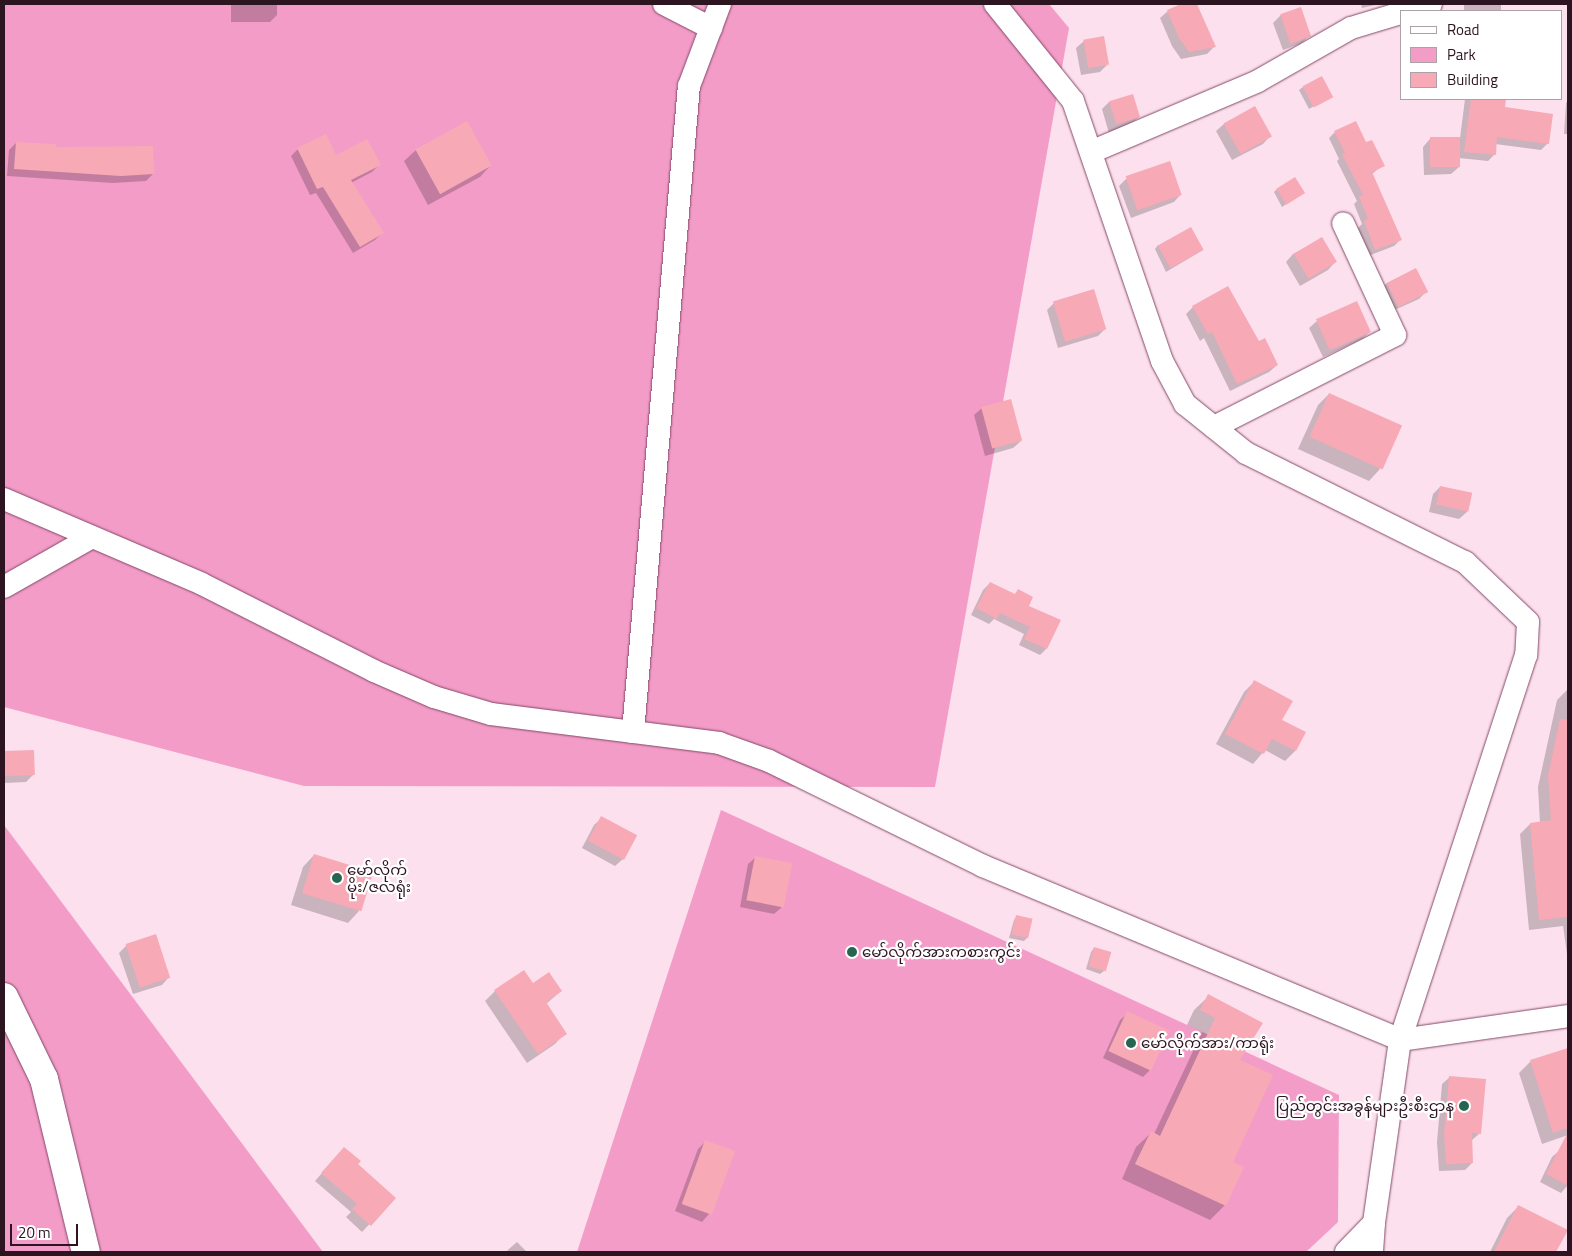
<!DOCTYPE html>
<html>
<head>
<meta charset="utf-8">
<style>
  body { margin:0 }
  #map { position:relative; width:1572px; height:1256px; overflow:hidden; background:#fce0ed; font-family:"Titillium Web","Noto Sans Myanmar",sans-serif }
  div>[style] { position:absolute }
  .green>* { inset:0; background:#f39cc8 }
  .shadow>* { inset:0; background:#0003; transform-origin:0 0 }
  .building>* { inset:0; background:#f7aab6; transform-origin:0 0 }
  .roads { filter:drop-shadow(0 0 1px #844968) drop-shadow(0 0 1px #844968) }
  .street>* { height:22px; margin:-11px; padding:0 11px; transform-origin:11px; border-radius:11px; background:#fff }
  .secondary>* { height:28px; margin:-14px; padding:0 14px; transform-origin:14px; border-radius:14px; background:#fff }
  .dots>* { width:14px; height:14px; translate:-50% -50%; box-sizing:border-box; border:2px solid #fff; border-radius:50% }
  span { translate:-50% -50%; white-space:nowrap; text-align:center; line-height:1.15; -webkit-text-stroke:4.5px #fff; paint-order:stroke }
  .poi-label { font-size:15px; color:#2d1421 }
  .left { translate:0 -50%; text-align:left }
  .right { translate:-100% -50%; text-align:right }
  .frame { position:absolute; inset:0; border:5px solid #2d1421; pointer-events:none }
  .legend { position:absolute; left:1400px; top:10px; width:162px; height:90px; box-sizing:border-box; background:#fff; border:1px solid #aba1a6; margin:0; padding:6px 9px; list-style:none; font-size:15px; color:#2d1421 }
  .legend li { display:flex; align-items:center; gap:10px; height:25px }
  .legend b { width:25px; border:1px solid #aba1a6 }
  .scale { position:absolute; left:10px; top:1224px; width:68px; height:22px; box-sizing:border-box; border:2px solid #2d1421; border-top:0; padding-left:6px; font-size:15px; line-height:18px; white-space:nowrap; color:#2d1421; -webkit-text-stroke:4px #fff; paint-order:stroke }
</style>
</head>
<body>
<div id="map">
  <div class="green">
    <div style="clip-path:polygon(4px 4px,1049px 4px,1069px 28px,935px 787px,304px 786px,4px 707px)"></div>
    <div style="clip-path:polygon(721px 810px,1339px 1095px,1338px 1222px,1306px 1252px,577px 1252px)"></div>
    <div style="clip-path:polygon(4px 825px,323px 1252px,4px 1252px)"></div>
  </div>
  <div class="shadow">
    <div style="clip-path:polygon(231px 4px,277px 4px,277px 15px,270px 22px,231px 22px)"></div>
    <div style="clip-path:polygon(1184px 4px,1196px 4px,1214px 47px,1207px 54px,1181px 59px,1172px 46px,1160px 18px,1168px 11px)"></div>
    <div style="clip-path:polygon(1361px 4px,1380px 4px,1362px 8px)"></div>
    <div style="left:1464px;top:4px;width:37px;height:7px"></div>
    <div style="clip-path:polygon(1281px 15px,1310px 35px,1302px 43px,1283px 50px,1273px 23px)"></div>
    <div style="clip-path:polygon(1084px 41px,1107px 65px,1100px 72px,1081px 75px,1076px 48px)"></div>
    <div style="clip-path:polygon(1303px 87px,1331px 96px,1309px 109px,1299px 90px)"></div>
    <div style="clip-path:polygon(1465px 99px,1504px 99px,1503px 108px,1548px 143px,1541px 150px,1495px 144px,1494px 155px,1488px 161px,1459px 158px,1459px 167px,1451px 174px,1424px 175px,1423px 147px,1430px 139px,1458px 154px)"></div>
    <div style="clip-path:polygon(1568px 100px,1568px 134px,1564px 134px,1566px 103px)"></div>
    <div style="clip-path:polygon(1109px 102px,1139px 117px,1131px 124px,1109px 133px,1102px 109px)"></div>
    <div style="clip-path:polygon(1255px 107px,1270px 136px,1263px 144px,1232px 160px,1216px 131px,1224px 124px)"></div>
    <div style="clip-path:polygon(1335px 132px,1366px 144px,1383px 165px,1372px 174px,1400px 240px,1394px 246px,1368px 256px,1358px 228px,1362px 224px,1354px 204px,1357px 201px,1337px 161px,1339px 159px,1329px 138px)"></div>
    <div style="clip-path:polygon(16px 143px,55px 148px,153px 174px,146px 181px,113px 183px,7px 176px,9px 150px)"></div>
    <div style="clip-path:polygon(298px 149px,379px 165px,372px 172px,351px 183px,382px 233px,375px 240px,353px 253px,316px 193px,310px 195px,291px 156px)"></div>
    <div style="clip-path:polygon(416px 150px,491px 165px,480px 177px,428px 205px,404px 161px)"></div>
    <div style="clip-path:polygon(1126px 179px,1181px 194px,1174px 202px,1131px 218px,1119px 186px)"></div>
    <div style="clip-path:polygon(1277px 189px,1303px 193px,1282px 207px,1274px 192px)"></div>
    <div style="clip-path:polygon(1322px 238px,1335px 262px,1328px 270px,1300px 286px,1286px 262px,1293px 254px)"></div>
    <div style="clip-path:polygon(1158px 245px,1203px 250px,1166px 272px,1155px 249px)"></div>
    <div style="clip-path:polygon(1387px 283px,1426px 292px,1419px 299px,1390px 312px,1380px 290px)"></div>
    <div style="clip-path:polygon(1054px 303px,1105px 329px,1098px 336px,1058px 348px,1047px 310px)"></div>
    <div style="clip-path:polygon(1356px 303px,1370px 332px,1362px 339px,1323px 357px,1309px 328px,1317px 321px)"></div>
    <div style="clip-path:polygon(1193px 307px,1259px 342px,1277px 365px,1269px 372px,1230px 391px,1204px 338px,1200px 341px,1186px 314px)"></div>
    <div style="clip-path:polygon(1329px 394px,1380px 469px,1369px 481px,1298px 449px,1318px 405px)"></div>
    <div style="clip-path:polygon(982px 408px,1021px 441px,1013px 448px,985px 456px,974px 415px)"></div>
    <div style="clip-path:polygon(1440px 487px,1471px 494px,1467px 512px,1459px 519px,1429px 512px,1433px 494px)"></div>
    <div style="clip-path:polygon(990px 583px,1014px 595px,1018px 591px,1028px 606px,1046px 649px,1040px 655px,1019px 645px,1024px 634px,994px 619px,989px 624px,971px 615px,983px 590px)"></div>
    <div style="clip-path:polygon(1254px 682px,1281px 720px,1304px 732px,1295px 751px,1285px 761px,1265px 750px,1253px 764px,1216px 744px,1244px 692px)"></div>
    <div style="clip-path:polygon(1567px 690px,1568px 690px,1568px 961px,1563px 926px,1529px 930px,1520px 834px,1530px 824px,1540px 823px,1538px 787px,1557px 700px)"></div>
    <div style="clip-path:polygon(32px 752px,34px 774px,26px 782px,4px 783px,4px 753px)"></div>
    <div style="clip-path:polygon(602px 818px,623px 859px,615px 866px,582px 848px,594px 825px)"></div>
    <div style="clip-path:polygon(314px 855px,359px 911px,348px 923px,291px 905px,303px 867px)"></div>
    <div style="clip-path:polygon(756px 857px,782px 907px,774px 914px,740px 907px,748px 864px)"></div>
    <div style="clip-path:polygon(1017px 916px,1027px 938px,1024px 941px,1009px 938px,1014px 920px)"></div>
    <div style="clip-path:polygon(127px 945px,169px 977px,162px 985px,133px 994px,119px 953px)"></div>
    <div style="clip-path:polygon(1094px 948px,1104px 971px,1100px 974px,1086px 969px,1091px 952px)"></div>
    <div style="clip-path:polygon(533px 985px,561px 991px,546px 1004px,565px 1033px,555px 1044px,527px 1063px,485px 1001px,495px 991px)"></div>
    <div style="clip-path:polygon(1209px 996px,1238px 1060px,1231px 1163px,1225px 1205px,1210px 1220px,1122px 1179px,1136px 1147px,1151px 1133px,1154px 1134px,1202px 1032px,1187px 1025px,1194px 1010px)"></div>
    <div style="clip-path:polygon(1128px 1013px,1151px 1069px,1143px 1077px,1103px 1058px,1120px 1020px)"></div>
    <div style="clip-path:polygon(1568px 1049px,1568px 1135px,1542px 1144px,1519px 1073px,1531px 1061px)"></div>
    <div style="clip-path:polygon(1450px 1077px,1480px 1133px,1471px 1141px,1472px 1163px,1465px 1170px,1439px 1171px,1437px 1142px,1442px 1084px)"></div>
    <div style="clip-path:polygon(706px 1141px,709px 1214px,702px 1222px,675px 1211px,698px 1149px)"></div>
    <div style="clip-path:polygon(1560px 1150px,1568px 1154px,1568px 1185px,1561px 1193px,1540px 1182px,1552px 1157px)"></div>
    <div style="clip-path:polygon(337px 1156px,356px 1164px,394px 1198px,362px 1232px,346px 1217px,351px 1212px,315px 1181px)"></div>
    <div style="clip-path:polygon(1519px 1206px,1566px 1230px,1555px 1252px,1490px 1252px,1507px 1218px)"></div>
    <div style="clip-path:polygon(517px 1242px,527px 1252px,506px 1252px,510px 1248px)"></div>
  </div>
  <div class="building">
    <div style="clip-path:polygon(1181px 4px,1197px 4px,1216px 47px,1189px 52px,1179px 38px,1167px 10px)"></div>
    <div style="left:1301px;top:7px;width:31px;height:22px;rotate:71deg"></div>
    <div style="left:1104px;top:36px;width:29px;height:21px;rotate:80deg"></div>
    <div style="left:1322px;top:76px;width:24px;height:22px;rotate:62deg"></div>
    <div style="left:1133px;top:94px;width:24px;height:25px;rotate:73deg"></div>
    <div style="clip-path:polygon(1471px 99px,1506px 99px,1505px 107px,1553px 114px,1549px 144px,1497px 137px,1496px 155px,1464px 152px)"></div>
    <div style="left:1255px;top:106px;width:35px;height:36px;rotate:61deg"></div>
    <div style="left:467px;top:121px;width:51px;height:59px;rotate:61deg"></div>
    <div style="clip-path:polygon(1356px 121px,1366px 142px,1372px 140px,1385px 166px,1372px 172px,1402px 240px,1375px 250px,1364px 221px,1368px 219px,1359px 196px,1363px 195px,1342px 154px,1345px 153px,1334px 131px)"></div>
    <div style="clip-path:polygon(326px 134px,336px 155px,367px 139px,381px 165px,351px 180px,384px 233px,360px 247px,323px 187px,317px 189px,297px 148px)"></div>
    <div style="left:1460px;top:137px;width:30px;height:30px;rotate:90deg"></div>
    <div style="clip-path:polygon(16px 142px,56px 144px,56px 147px,153px 146px,154px 174px,121px 176px,14px 169px)"></div>
    <div style="left:1170px;top:161px;width:36px;height:47px;rotate:71deg"></div>
    <div style="left:1295px;top:177px;width:19px;height:22px;rotate:58deg"></div>
    <div style="left:1191px;top:227px;width:26px;height:38px;rotate:61deg"></div>
    <div style="left:1322px;top:237px;width:29px;height:33px;rotate:59deg"></div>
    <div style="left:1416px;top:268px;width:27px;height:33px;rotate:63deg"></div>
    <div style="clip-path:polygon(1228px 286px,1259px 341px,1265px 338px,1278px 365px,1237px 384px,1212px 332px,1208px 334px,1192px 306px)"></div>
    <div style="left:1094px;top:289px;width:42px;height:43px;rotate:73deg"></div>
    <div style="left:1357px;top:301px;width:34px;height:45px;rotate:66deg"></div>
    <div style="left:1329px;top:393px;width:80px;height:48px;rotate:24deg"></div>
    <div style="left:1011px;top:399px;width:43px;height:31px;rotate:75deg"></div>
    <div style="left:1440px;top:486px;width:33px;height:19px;rotate:12deg"></div>
    <div style="clip-path:polygon(990px 582px,1015px 594px,1018px 589px,1033px 597px,1029px 606px,1061px 620px,1047px 649px,1024px 639px,1030px 627px,1000px 613px,997px 619px,976px 608px)"></div>
    <div style="clip-path:polygon(1254px 680px,1293px 701px,1282px 720px,1306px 732px,1296px 751px,1272px 739px,1264px 754px,1225px 734px)"></div>
    <div style="clip-path:polygon(1560px 719px,1568px 720px,1568px 917px,1539px 920px,1530px 823px,1551px 820px,1548px 776px)"></div>
    <div style="left:34px;top:750px;width:25px;height:30px;rotate:88deg"></div>
    <div style="left:601px;top:816px;width:41px;height:28px;rotate:28deg"></div>
    <div style="left:314px;top:854px;width:62px;height:41px;rotate:17deg"></div>
    <div style="left:755px;top:856px;width:38px;height:45px;rotate:11deg"></div>
    <div style="left:1016px;top:915px;width:17px;height:20px;rotate:13deg"></div>
    <div style="left:156px;top:934px;width:46px;height:32px;rotate:72deg"></div>
    <div style="left:1094px;top:947px;width:18px;height:20px;rotate:16deg"></div>
    <div style="clip-path:polygon(524px 970px,533px 983px,549px 972px,562px 991px,546px 1002px,567px 1034px,538px 1054px,494px 990px)"></div>
    <div style="clip-path:polygon(1208px 994px,1263px 1023px,1240px 1060px,1273px 1075px,1233px 1162px,1244px 1167px,1226px 1206px,1135px 1164px,1151px 1131px,1160px 1136px,1215px 1018px,1200px 1010px)"></div>
    <div style="left:1127px;top:1011px;width:47px;height:44px;rotate:25deg"></div>
    <div style="clip-path:polygon(1568px 1048px,1568px 1128px,1553px 1133px,1530px 1060px)"></div>
    <div style="clip-path:polygon(1449px 1076px,1486px 1079px,1481px 1134px,1472px 1133px,1473px 1163px,1446px 1164px,1444px 1134px)"></div>
    <div style="clip-path:polygon(1568px 1132px,1568px 1186px,1546px 1174px)"></div>
    <div style="left:705px;top:1140px;width:32px;height:68px;rotate:20deg"></div>
    <div style="clip-path:polygon(344px 1147px,361px 1161px,358px 1164px,396px 1198px,371px 1226px,352px 1209px,357px 1204px,321px 1173px)"></div>
    <div style="clip-path:polygon(1518px 1205px,1568px 1230px,1556px 1252px,1494px 1252px)"></div>
  </div>
  <div class="roads">
    <div class="street">
      <div style="left:664px;top:4px;width:53px;rotate:27.1deg"></div>
      <div style="left:995px;top:4px;width:124px;rotate:51.2deg"></div>
      <div style="left:1073px;top:101px;width:275px;rotate:71.1deg"></div>
      <div style="left:1162px;top:361px;width:49px;rotate:61.9deg"></div>
      <div style="left:1185px;top:404px;width:78px;rotate:38.8deg"></div>
      <div style="left:1246px;top:453px;width:245px;rotate:26.5deg"></div>
      <div style="left:1465px;top:562px;width:87px;rotate:43.6deg"></div>
      <div style="left:1528px;top:622px;width:33px;rotate:93deg"></div>
      <div style="left:1526px;top:655px;width:405px;rotate:108.1deg"></div>
      <div style="left:1400px;top:1040px;width:185px;rotate:98.1deg"></div>
      <div style="left:1374px;top:1223px;width:29px;rotate:94deg"></div>
      <div style="left:1406px;top:11px;width:26px;rotate:-16deg"></div>
      <div style="left:1091px;top:152px;width:181px;rotate:-23deg"></div>
      <div style="left:1258px;top:81px;width:107px;rotate:-29.7deg"></div>
      <div style="left:1351px;top:28px;width:52px;rotate:-16.7deg"></div>
      <div style="left:1214px;top:427px;width:203px;rotate:-26.9deg"></div>
      <div style="left:1395px;top:335px;width:123px;rotate:-114.9deg"></div>
      <div style="left:4px;top:499px;width:215px;rotate:23.2deg"></div>
      <div style="left:202px;top:584px;width:193px;rotate:26.8deg"></div>
      <div style="left:374px;top:671px;width:65px;rotate:23.4deg"></div>
      <div style="left:434px;top:697px;width:59px;rotate:16.6deg"></div>
      <div style="left:491px;top:714px;width:230px;rotate:7.2deg"></div>
      <div style="left:719px;top:743px;width:53px;rotate:19.8deg"></div>
      <div style="left:769px;top:761px;width:238px;rotate:26.1deg"></div>
      <div style="left:983px;top:866px;width:452px;rotate:22.6deg"></div>
      <div style="left:1400px;top:1040px;width:170px;rotate:-8.1deg"></div>
      <div style="left:4px;top:587px;width:101px;rotate:-29.6deg"></div>
      <div style="left:633px;top:732px;width:648px;rotate:-85.05deg"></div>
      <div style="left:689px;top:86px;width:88px;rotate:-69.3deg"></div>
      <div style="left:1346px;top:1252px;width:40px;rotate:-46deg"></div>
    </div>
    <div class="secondary">
      <div style="left:4px;top:997px;width:91px;rotate:64deg"></div>
      <div style="left:44px;top:1079px;width:178px;rotate:76.4deg"></div>
    </div>
  </div>
  <div class="dots">
    <div style="left:337px;top:878px;background:#276550"></div>
    <div style="left:852px;top:952px;background:#276550"></div>
    <div style="left:1131px;top:1043px;background:#276550"></div>
    <div style="left:1464px;top:1106px;background:#276550"></div>
  </div>
  <div class="poi-label">
    <span class="left" style="left:347px;top:878px">မော်လိုက်<br>မိုး/ဇလရုံး</span>
    <span class="left" style="left:862px;top:952px">မော်လိုက်အားကစားကွင်း</span>
    <span class="left" style="left:1141px;top:1043px">မော်လိုက်အား/ကာရုံး</span>
    <span class="right" style="left:1454px;top:1106px">ပြည်တွင်းအခွန်များဦးစီးဌာန</span>
  </div>
  <div class="frame"></div>
  <ul class="legend">
  <li><b style="height:6px;background:#fff"></b>Road</li>
  <li><b style="height:14px;background:#f39cc8"></b>Park</li>
  <li><b style="height:14px;background:#f7aab6"></b>Building</li>
  </ul>
  <div class="scale">20 m</div>
</div>
</body>
</html>
